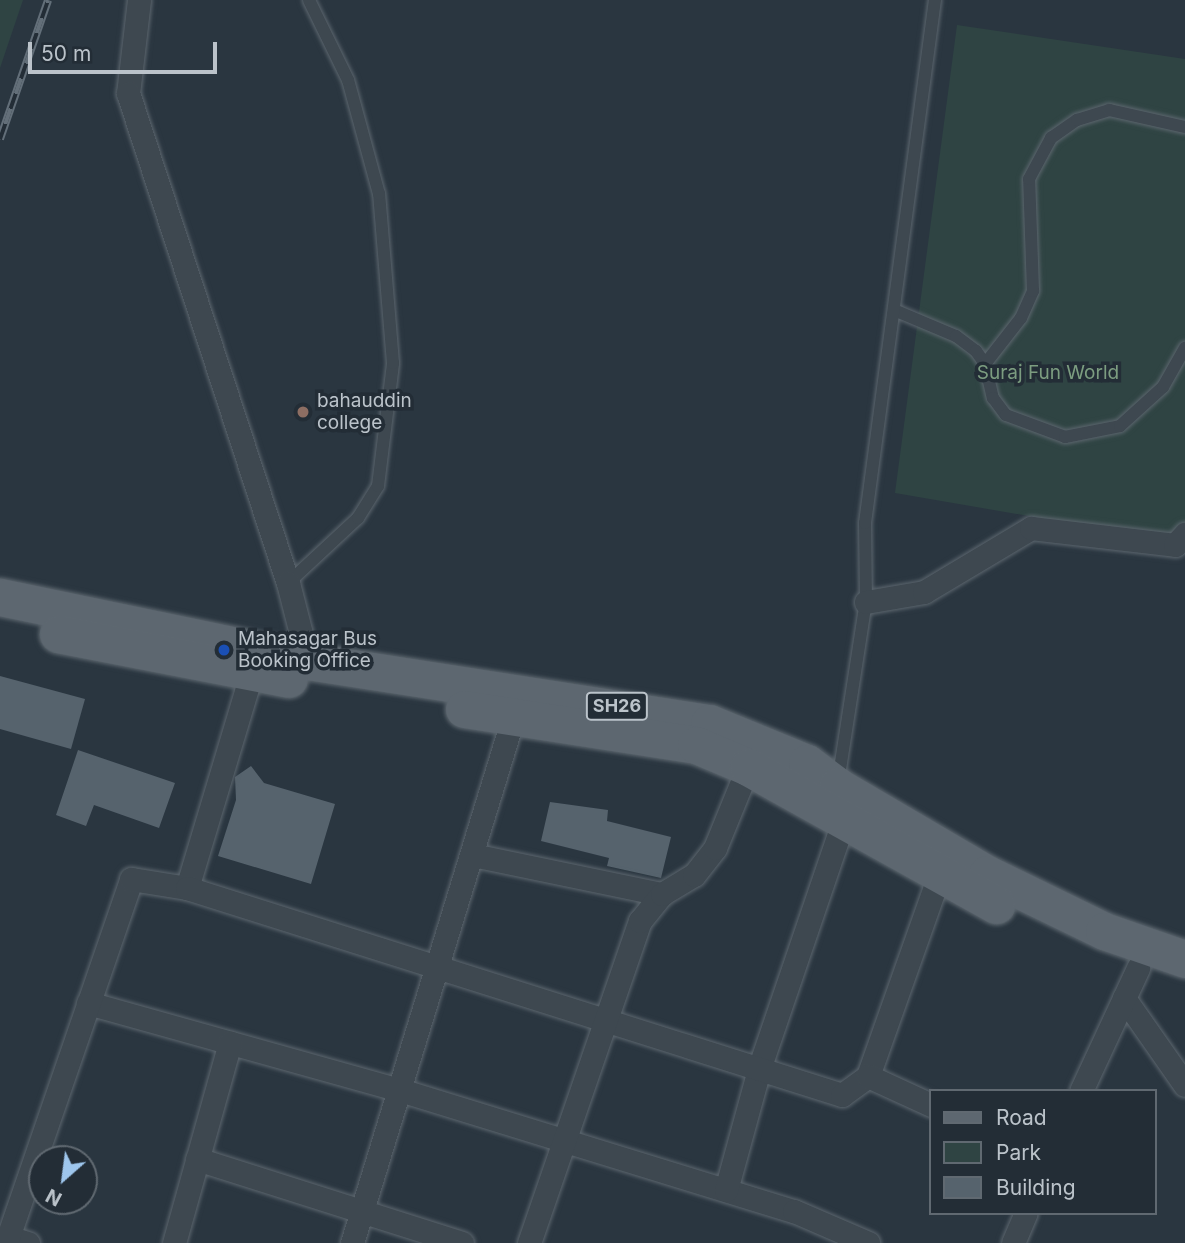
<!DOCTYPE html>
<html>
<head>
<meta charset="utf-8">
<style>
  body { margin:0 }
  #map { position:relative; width:1185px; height:1243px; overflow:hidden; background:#2a3640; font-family:Inter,sans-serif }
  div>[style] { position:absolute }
  .green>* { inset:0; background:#2f4443 }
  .building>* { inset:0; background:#56636d }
  .roads { filter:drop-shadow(0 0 2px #5c666e) drop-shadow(0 0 2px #5c666e) }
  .lane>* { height:12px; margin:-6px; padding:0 6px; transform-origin:6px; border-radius:6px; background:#3e4850 }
  .street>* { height:23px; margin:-11.5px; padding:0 11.5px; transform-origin:11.5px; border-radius:11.5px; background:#3e4850 }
  .primary>* { height:37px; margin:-18.5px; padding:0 18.5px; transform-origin:18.5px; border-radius:18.5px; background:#5d6770 }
  .rail>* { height:8px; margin-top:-4px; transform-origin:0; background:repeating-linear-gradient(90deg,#232d36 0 16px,#636f79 0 32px); box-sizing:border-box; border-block:2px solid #636f79 }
  .dots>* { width:19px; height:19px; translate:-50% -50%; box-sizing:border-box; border:4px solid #232d36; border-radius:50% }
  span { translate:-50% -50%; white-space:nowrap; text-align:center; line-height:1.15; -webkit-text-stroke:7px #232d36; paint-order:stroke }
  .shield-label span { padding:2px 5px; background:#232d36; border:2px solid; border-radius:5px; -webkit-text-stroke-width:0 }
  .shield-label { font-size:18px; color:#bbc3ca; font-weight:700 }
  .park-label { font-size:19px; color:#7c9d80 }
  .poi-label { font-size:19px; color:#bbc3ca }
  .left { translate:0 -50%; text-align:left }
  .legend { position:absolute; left:929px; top:1089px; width:228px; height:126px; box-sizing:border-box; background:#232d36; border:2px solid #606971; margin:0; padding:9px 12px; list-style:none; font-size:21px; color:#bbc3ca }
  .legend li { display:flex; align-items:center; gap:14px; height:35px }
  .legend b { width:35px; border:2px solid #606971 }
  .north { position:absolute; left:28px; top:1145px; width:70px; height:70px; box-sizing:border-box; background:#232d36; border:2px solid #606971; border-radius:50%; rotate:208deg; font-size:19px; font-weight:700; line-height:28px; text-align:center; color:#bbc3ca }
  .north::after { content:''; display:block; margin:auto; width:24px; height:32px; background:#9ec6ed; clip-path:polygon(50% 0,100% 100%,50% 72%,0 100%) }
  .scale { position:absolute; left:28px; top:42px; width:189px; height:32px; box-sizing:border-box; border:4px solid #bbc3ca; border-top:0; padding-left:9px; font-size:21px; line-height:24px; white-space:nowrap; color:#bbc3ca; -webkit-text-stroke:5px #232d36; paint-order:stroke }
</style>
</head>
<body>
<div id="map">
  <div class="green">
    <div style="clip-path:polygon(0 0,23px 0,0 68px)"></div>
    <div style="clip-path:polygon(957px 25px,1185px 59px,1185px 543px,895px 493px)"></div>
  </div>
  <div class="building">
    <div style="clip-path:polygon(0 676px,85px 699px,71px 749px,0 729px)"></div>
    <div style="clip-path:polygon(78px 750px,175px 783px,159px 828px,94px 805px,86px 826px,56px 815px)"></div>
    <div style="clip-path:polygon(251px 766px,264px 783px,335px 804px,311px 884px,218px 856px,236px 800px,235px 777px)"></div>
    <div style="clip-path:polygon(550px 802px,608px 810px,607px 821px,671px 837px,661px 878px,607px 866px,609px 858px,541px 841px)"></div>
  </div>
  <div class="roads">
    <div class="lane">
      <div style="left:894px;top:310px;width:67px;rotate:22.8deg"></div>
      <div style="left:956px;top:336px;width:25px;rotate:37deg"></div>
      <div style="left:976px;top:351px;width:16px;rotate:55deg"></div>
      <div style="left:985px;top:364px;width:35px;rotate:77deg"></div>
      <div style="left:993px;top:398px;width:21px;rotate:53deg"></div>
      <div style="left:1006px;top:415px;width:63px;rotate:20.4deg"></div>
      <div style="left:1065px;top:437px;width:56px;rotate:-11.3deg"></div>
      <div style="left:1120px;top:426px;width:58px;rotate:-42.2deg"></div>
      <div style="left:1163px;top:387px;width:45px;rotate:-60.6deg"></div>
      <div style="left:985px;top:364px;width:58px;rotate:-52deg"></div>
      <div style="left:1021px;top:318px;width:30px;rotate:-66deg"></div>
      <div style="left:1033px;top:291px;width:112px;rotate:-92deg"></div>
      <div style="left:1029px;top:179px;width:47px;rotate:-61.8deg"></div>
      <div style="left:1051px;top:138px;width:32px;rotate:-35deg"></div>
      <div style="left:1077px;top:120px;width:34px;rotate:-17deg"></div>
      <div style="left:1109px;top:110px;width:78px;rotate:12.6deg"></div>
      <div style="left:288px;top:583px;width:96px;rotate:-42.9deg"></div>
      <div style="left:358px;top:518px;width:38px;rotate:-58deg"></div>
      <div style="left:378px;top:486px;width:124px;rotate:-83deg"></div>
      <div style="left:393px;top:363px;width:170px;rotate:-94.7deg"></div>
      <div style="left:379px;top:194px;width:118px;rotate:-105.2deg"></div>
      <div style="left:348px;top:80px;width:89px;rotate:-116deg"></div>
      <div style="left:838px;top:782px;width:182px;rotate:-81.2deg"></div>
      <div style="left:866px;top:602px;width:79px;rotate:-90.7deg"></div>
      <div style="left:865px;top:523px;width:528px;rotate:-82.38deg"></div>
    </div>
    <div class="street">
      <div style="left:139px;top:0;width:94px;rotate:96.7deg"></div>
      <div style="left:128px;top:93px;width:515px;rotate:71.92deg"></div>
      <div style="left:288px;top:583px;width:81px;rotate:75.6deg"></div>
      <div style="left:866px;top:602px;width:59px;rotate:-9.8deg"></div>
      <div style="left:924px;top:592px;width:125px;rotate:-30.9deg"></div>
      <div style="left:1031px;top:528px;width:145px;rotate:6.7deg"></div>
      <div style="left:1175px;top:545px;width:15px;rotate:-48deg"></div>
      <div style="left:473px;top:855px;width:193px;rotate:11.7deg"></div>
      <div style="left:187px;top:888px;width:223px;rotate:-73.3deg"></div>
      <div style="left:1124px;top:998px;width:106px;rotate:55deg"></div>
      <div style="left:88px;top:1003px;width:324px;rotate:15.6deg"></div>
      <div style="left:400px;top:1090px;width:412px;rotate:17.1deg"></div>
      <div style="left:794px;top:1211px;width:81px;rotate:23.4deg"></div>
      <div style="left:868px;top:1076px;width:212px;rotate:-70.5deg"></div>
      <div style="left:1081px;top:1091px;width:136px;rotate:-65.1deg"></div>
      <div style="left:197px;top:1159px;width:278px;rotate:17.6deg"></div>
      <div style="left:726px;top:1190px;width:125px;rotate:-74.7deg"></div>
      <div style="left:759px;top:1069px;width:263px;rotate:-71.2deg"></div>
      <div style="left:844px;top:820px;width:10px;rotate:-101deg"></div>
      <div style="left:8px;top:1237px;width:21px;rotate:17deg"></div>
      <div style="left:6px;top:1243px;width:385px;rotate:-71deg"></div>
      <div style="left:131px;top:879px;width:57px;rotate:9.1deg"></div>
      <div style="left:187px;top:888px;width:687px;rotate:17.54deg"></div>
      <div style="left:842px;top:1095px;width:32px;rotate:-36deg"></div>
      <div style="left:868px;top:1076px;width:69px;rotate:24.7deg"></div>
      <div style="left:174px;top:1243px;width:208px;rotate:-74.4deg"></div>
      <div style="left:352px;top:1243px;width:549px;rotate:-72.95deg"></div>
      <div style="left:529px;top:1243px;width:341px;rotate:-71deg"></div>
      <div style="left:640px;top:921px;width:35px;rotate:-51deg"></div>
      <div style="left:662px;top:894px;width:37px;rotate:-31deg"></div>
      <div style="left:694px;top:875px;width:34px;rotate:-52deg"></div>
      <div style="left:715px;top:848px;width:87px;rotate:-67.8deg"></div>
      <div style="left:1013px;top:1243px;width:33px;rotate:-67deg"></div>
    </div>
    <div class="primary">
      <div style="left:0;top:597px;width:315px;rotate:11.7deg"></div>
      <div style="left:308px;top:661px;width:406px;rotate:8.8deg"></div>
      <div style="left:709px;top:723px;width:106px;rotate:22.2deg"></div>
      <div style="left:807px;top:763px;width:38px;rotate:37deg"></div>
      <div style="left:837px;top:786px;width:174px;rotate:30.4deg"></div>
      <div style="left:987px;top:874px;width:130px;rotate:26deg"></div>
      <div style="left:1104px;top:931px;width:86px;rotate:19.1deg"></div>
      <div style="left:58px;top:634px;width:235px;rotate:11deg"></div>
      <div style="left:464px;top:709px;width:235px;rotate:8.8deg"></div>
      <div style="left:696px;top:745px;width:56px;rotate:22.9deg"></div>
      <div style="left:748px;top:767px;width:284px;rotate:29.1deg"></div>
    </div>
  </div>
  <div class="rail">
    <div style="left:0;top:139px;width:147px;rotate:-70.9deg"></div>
  </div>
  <div class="dots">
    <div style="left:303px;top:412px;background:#8d6e63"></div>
    <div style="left:224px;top:650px;background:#1a4fb4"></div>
  </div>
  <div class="shield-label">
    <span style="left:617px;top:706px">SH26</span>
  </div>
  <div class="park-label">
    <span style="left:1048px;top:373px">Suraj Fun World</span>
  </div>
  <div class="poi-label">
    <span class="left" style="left:317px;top:412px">bahauddin<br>college</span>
    <span class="left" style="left:238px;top:650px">Mahasagar Bus<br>Booking Office</span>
  </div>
  <ul class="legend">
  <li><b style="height:9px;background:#5d6770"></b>Road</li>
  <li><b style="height:19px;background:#2f4443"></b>Park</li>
  <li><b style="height:19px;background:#56636d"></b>Building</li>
  </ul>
  <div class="north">N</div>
  <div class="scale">50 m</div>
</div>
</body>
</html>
